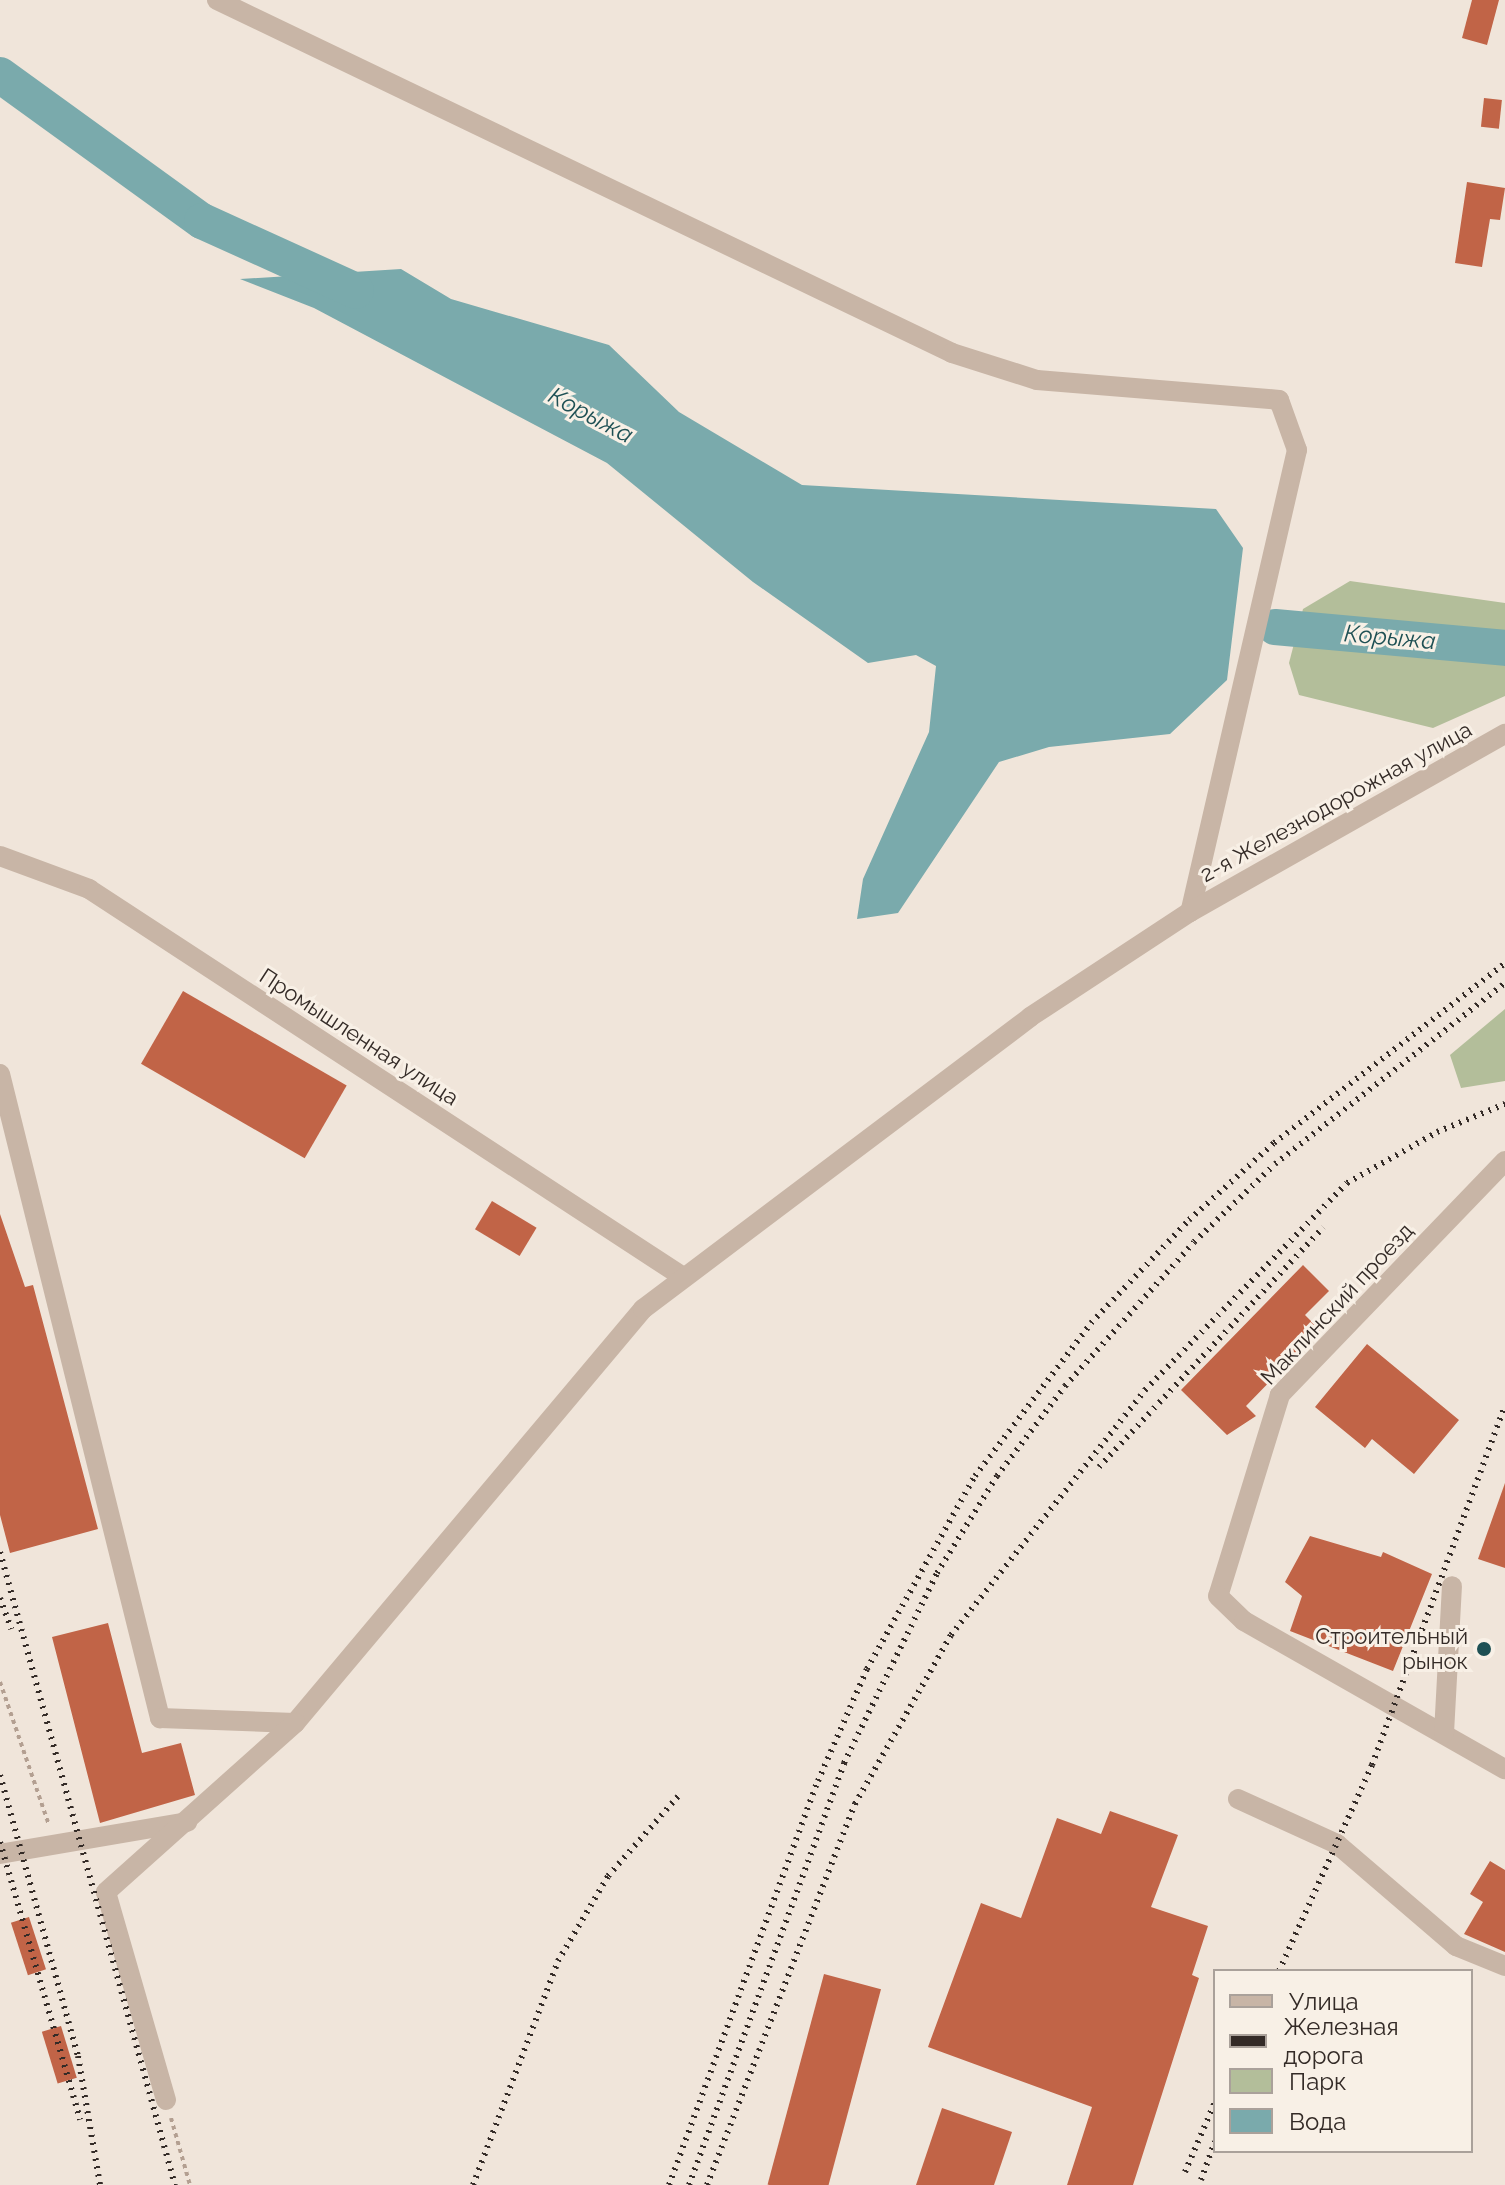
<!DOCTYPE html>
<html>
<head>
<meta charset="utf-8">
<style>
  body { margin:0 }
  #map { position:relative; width:1505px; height:2185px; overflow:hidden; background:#f0e5da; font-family:Raleway,sans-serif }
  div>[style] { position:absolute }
  .green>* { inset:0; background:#b3be9a }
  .water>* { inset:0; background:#7aaaac }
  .river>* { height:36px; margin:-18px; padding:0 18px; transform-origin:18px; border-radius:18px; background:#7aaaac }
  .building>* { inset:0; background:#c16447; transform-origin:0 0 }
  .path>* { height:4px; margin-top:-2px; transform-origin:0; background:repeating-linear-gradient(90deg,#b39f91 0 4px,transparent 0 8px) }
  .minor>* { height:20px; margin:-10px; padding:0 10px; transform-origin:10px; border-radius:10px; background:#c8b5a6 }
  .rail>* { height:6px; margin-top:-3px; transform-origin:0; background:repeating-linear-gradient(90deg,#342b27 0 2px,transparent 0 8px) }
  .dots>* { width:22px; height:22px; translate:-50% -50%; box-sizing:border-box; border:4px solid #f8f0e6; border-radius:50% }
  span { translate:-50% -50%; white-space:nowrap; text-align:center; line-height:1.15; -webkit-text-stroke:6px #f8f0e6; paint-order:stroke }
  .street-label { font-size:22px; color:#342b27 }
  .poi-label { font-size:22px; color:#342b27 }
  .right { translate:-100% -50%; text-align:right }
  .water-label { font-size:24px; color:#1e5054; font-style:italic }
  .legend { position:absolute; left:1213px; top:1969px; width:260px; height:184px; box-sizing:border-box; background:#f8f0e6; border:2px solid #aaa19a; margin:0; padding:10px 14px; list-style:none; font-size:24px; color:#342b27 }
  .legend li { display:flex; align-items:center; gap:16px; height:40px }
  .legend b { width:40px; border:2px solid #aaa19a }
</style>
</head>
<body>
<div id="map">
  <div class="green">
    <div style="clip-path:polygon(1350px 581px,1505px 603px,1505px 696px,1433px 728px,1299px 695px,1289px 663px,1303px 609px)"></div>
    <div style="clip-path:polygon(1505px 1009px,1505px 1081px,1461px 1088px,1450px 1055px)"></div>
  </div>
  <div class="water">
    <div style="clip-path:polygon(401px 269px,451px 299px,609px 345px,679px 412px,802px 485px,1216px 509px,1243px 548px,1227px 680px,1170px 734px,1049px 747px,999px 762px,898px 913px,857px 919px,863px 879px,929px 732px,936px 666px,916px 655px,868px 663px,753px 582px,607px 463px,314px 308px,240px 279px)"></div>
  </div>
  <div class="river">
    <div style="left:0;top:75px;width:249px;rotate:35.9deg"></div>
    <div style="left:202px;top:221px;width:169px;rotate:24.4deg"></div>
    <div style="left:1275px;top:627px;width:231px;rotate:5.2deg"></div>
  </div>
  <div class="building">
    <div style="clip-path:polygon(1472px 0,1499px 0,1487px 45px,1462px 38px)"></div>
    <div style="left:1484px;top:98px;width:18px;height:29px;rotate:6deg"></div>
    <div style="clip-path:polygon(1467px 182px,1505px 188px,1500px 220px,1490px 219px,1482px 267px,1455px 263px)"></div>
    <div style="left:183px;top:991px;width:189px;height:84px;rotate:30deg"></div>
    <div style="left:492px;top:1201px;width:52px;height:33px;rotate:31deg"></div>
    <div style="clip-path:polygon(0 1214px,25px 1287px,33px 1285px,98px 1529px,10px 1553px,0 1515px)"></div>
    <div style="clip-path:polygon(1303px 1265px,1329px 1291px,1305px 1315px,1320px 1330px,1246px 1406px,1256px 1416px,1227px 1435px,1181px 1390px)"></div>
    <div style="clip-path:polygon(1367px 1344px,1459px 1420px,1414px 1474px,1372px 1439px,1365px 1448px,1315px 1407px)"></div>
    <div style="clip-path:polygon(1505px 1483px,1505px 1568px,1478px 1559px)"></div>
    <div style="clip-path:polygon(1310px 1536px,1381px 1557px,1383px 1552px,1432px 1574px,1393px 1671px,1290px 1631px,1302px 1596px,1285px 1582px)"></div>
    <div style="clip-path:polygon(108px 1623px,142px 1753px,181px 1743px,195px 1795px,100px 1823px,52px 1637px)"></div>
    <div style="clip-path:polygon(1110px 1811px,1178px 1835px,1151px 1907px,1208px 1926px,1192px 1975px,1199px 1978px,1133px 2185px,1067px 2185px,1092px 2107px,928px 2047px,981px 1903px,1021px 1918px,1057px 1818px,1101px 1834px)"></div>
    <div style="clip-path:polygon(1490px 1861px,1505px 1870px,1505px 1952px,1464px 1934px,1483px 1902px,1470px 1894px)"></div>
    <div style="left:29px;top:1917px;width:55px;height:19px;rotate:72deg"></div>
    <div style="left:824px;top:1974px;width:59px;height:218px;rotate:15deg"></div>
    <div style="left:61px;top:2026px;width:54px;height:20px;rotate:73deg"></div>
    <div style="clip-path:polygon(942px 2108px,1012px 2132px,994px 2185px,916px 2185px)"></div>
  </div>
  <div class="path">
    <div style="left:0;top:1682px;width:151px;rotate:71.1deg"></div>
    <div style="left:171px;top:2118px;width:70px;rotate:74.2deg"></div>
  </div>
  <div class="minor">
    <div style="left:217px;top:0;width:815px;rotate:25.65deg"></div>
    <div style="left:952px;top:353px;width:89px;rotate:17.6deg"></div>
    <div style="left:1037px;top:380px;width:243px;rotate:4.7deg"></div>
    <div style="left:1279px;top:400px;width:53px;rotate:70.2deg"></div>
    <div style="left:1297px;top:450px;width:474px;rotate:103deg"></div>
    <div style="left:0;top:856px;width:95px;rotate:20.3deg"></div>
    <div style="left:89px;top:889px;width:709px;rotate:33.15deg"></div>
    <div style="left:0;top:1074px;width:664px;rotate:76.05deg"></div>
    <div style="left:160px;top:1718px;width:135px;rotate:2.1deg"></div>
    <div style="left:295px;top:1723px;width:541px;rotate:-49.95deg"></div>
    <div style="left:643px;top:1309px;width:485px;rotate:-37deg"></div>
    <div style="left:1030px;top:1017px;width:191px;rotate:-33.3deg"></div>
    <div style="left:1190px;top:912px;width:362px;rotate:-29.5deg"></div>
    <div style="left:1505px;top:1161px;width:325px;rotate:133.9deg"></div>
    <div style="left:1280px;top:1395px;width:210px;rotate:107.1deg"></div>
    <div style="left:1218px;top:1596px;width:36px;rotate:44deg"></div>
    <div style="left:1244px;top:1621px;width:300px;rotate:29.6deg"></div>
    <div style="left:1444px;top:1733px;width:147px;rotate:-86.9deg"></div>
    <div style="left:1238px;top:1799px;width:109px;rotate:24.4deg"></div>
    <div style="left:1337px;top:1844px;width:157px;rotate:40.6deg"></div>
    <div style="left:1456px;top:1946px;width:53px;rotate:22.2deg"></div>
    <div style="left:0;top:1854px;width:190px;rotate:-9.7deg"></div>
    <div style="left:166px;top:2100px;width:216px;rotate:-106.1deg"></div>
    <div style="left:106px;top:1892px;width:254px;rotate:-41.8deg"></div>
  </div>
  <div class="rail">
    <div style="left:1099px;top:1467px;width:328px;rotate:-46.9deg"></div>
    <div style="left:0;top:1552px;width:657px;rotate:74.55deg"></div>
    <div style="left:0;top:1598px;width:33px;rotate:70deg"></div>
    <div style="left:0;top:1775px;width:292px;rotate:74.5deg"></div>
    <div style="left:78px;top:2056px;width:131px;rotate:80.3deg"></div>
    <div style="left:0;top:1842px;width:289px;rotate:73.9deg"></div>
    <div style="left:1279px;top:1971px;width:226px;rotate:-65.7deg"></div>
    <div style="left:1372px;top:1765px;width:383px;rotate:-69.7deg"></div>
    <div style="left:1185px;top:2172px;width:76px;rotate:-66.8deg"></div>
    <div style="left:1201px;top:2180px;width:41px;rotate:-70.3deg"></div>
    <div style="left:473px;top:2185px;width:240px;rotate:-69.2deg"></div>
    <div style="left:558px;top:1961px;width:99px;rotate:-59.5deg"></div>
    <div style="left:608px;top:1876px;width:111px;rotate:-48.7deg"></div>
    <div style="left:669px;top:2185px;width:431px;rotate:-69.8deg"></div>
    <div style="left:818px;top:1781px;width:122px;rotate:-66.4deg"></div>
    <div style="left:867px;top:1669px;width:221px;rotate:-60.8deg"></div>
    <div style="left:975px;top:1476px;width:192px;rotate:-52.8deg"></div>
    <div style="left:1091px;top:1323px;width:142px;rotate:-46.4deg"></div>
    <div style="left:1189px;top:1220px;width:115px;rotate:-42.2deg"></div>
    <div style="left:1274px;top:1143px;width:293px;rotate:-37.9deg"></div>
    <div style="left:689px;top:2185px;width:450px;rotate:-69.8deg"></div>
    <div style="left:844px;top:1763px;width:212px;rotate:-63.9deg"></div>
    <div style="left:937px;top:1573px;width:114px;rotate:-58.3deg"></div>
    <div style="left:997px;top:1476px;width:113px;rotate:-52.9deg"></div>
    <div style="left:1065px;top:1386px;width:193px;rotate:-48.1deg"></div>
    <div style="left:1194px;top:1242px;width:112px;rotate:-43.9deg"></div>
    <div style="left:1275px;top:1164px;width:293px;rotate:-38.2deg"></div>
    <div style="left:707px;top:2185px;width:409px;rotate:-68.8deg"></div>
    <div style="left:855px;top:1804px;width:194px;rotate:-60.4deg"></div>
    <div style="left:951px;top:1635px;width:313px;rotate:-51.6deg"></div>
    <div style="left:1145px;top:1390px;width:289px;rotate:-45.7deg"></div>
    <div style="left:1347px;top:1183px;width:103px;rotate:-29.5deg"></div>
    <div style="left:1437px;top:1132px;width:74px;rotate:-22.4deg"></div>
  </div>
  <div class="dots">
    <div style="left:1484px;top:1649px;background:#1e5054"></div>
  </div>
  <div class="street-label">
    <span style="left:1336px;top:802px;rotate:-29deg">2-я Железнодорожная улица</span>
    <span style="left:359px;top:1037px;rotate:33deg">Промышленная улица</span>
    <span style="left:1337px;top:1304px;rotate:-47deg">Маклинский проезд</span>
  </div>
  <div class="poi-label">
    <span class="right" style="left:1468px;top:1649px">Строительный<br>рынок</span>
  </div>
  <div class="water-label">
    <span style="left:591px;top:415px;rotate:28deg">Корыжа</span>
    <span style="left:1390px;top:637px;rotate:5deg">Корыжа</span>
  </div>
  <ul class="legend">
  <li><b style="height:10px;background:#c8b5a6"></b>Улица</li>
  <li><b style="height:10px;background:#342b27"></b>Железная дорога</li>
  <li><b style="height:22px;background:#b3be9a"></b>Парк</li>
  <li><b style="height:22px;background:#7aaaac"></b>Вода</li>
  </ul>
</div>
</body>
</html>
